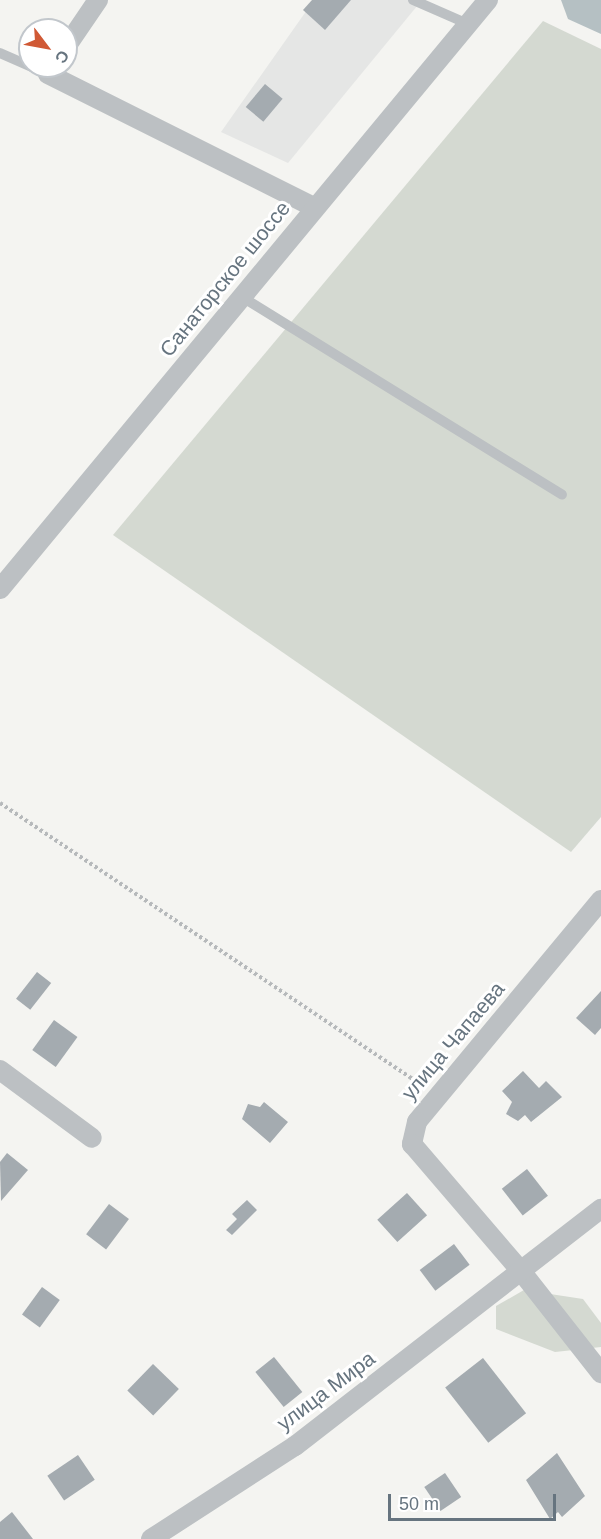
<!DOCTYPE html>
<html>
<head>
<meta charset="utf-8">
<style>
  body { margin:0 }
  #map { position:relative; width:601px; height:1539px; overflow:hidden; background:#f4f4f1; font-family:Arial,sans-serif }
  div>[style] { position:absolute }
  .built>* { inset:0; background:#e5e6e5 }
  .green>* { inset:0; background:#d4d9d1 }
  .water>* { inset:0; background:#b5c0c3 }
  .building>* { inset:0; background:#a4abb0; transform-origin:0 0 }
  .path>* { height:4px; margin-top:-2px; transform-origin:0; background:repeating-linear-gradient(90deg,#b6b9bb 0 3px,transparent 0 6px) }
  .lane>* { height:10px; margin:-5px; padding:0 5px; transform-origin:5px; border-radius:5px; background:#bcc0c3 }
  .street>* { height:20px; margin:-10px; padding:0 10px; transform-origin:10px; border-radius:10px; background:#bcc0c3 }
  span { translate:-50% -50%; white-space:nowrap; text-align:center; line-height:1.15; -webkit-text-stroke:6px #fff; paint-order:stroke }
  .street-label { font-size:21px; color:#66747f }
  .north { position:absolute; left:18px; top:18px; width:60px; height:60px; box-sizing:border-box; background:#fff; border:2px solid #c2c7cc; border-radius:50%; rotate:122deg; font-size:16px; font-weight:700; line-height:24px; text-align:center; color:#66747f }
  .north::after { content:''; display:block; margin:auto; width:21px; height:27px; background:#d05935; clip-path:polygon(50% 0,100% 100%,50% 72%,0 100%) }
  .scale { position:absolute; left:388px; top:1494px; width:168px; height:27px; box-sizing:border-box; border:3px solid #66747f; border-top:0; padding-left:8px; font-size:18px; line-height:21px; white-space:nowrap; color:#66747f; -webkit-text-stroke:4px #fff; paint-order:stroke }
</style>
</head>
<body>
<div id="map">
  <div class="built">
    <div style="clip-path:polygon(314px 0,422px 0,288px 163px,221px 132px)"></div>
  </div>
  <div class="green">
    <div style="clip-path:polygon(543px 21px,601px 49px,601px 817px,571px 852px,113px 535px)"></div>
    <div style="clip-path:polygon(524px 1290px,583px 1299px,601px 1323px,601px 1347px,555px 1352px,496px 1329px,496px 1306px)"></div>
  </div>
  <div class="water">
    <div style="clip-path:polygon(561px 0,601px 0,601px 34px,568px 19px)"></div>
  </div>
  <div class="building">
    <div style="clip-path:polygon(312px 0,351px 0,325px 30px,303px 10px)"></div>
    <div style="left:265px;top:84px;width:23px;height:30px;rotate:40deg"></div>
    <div style="left:37px;top:972px;width:18px;height:34px;rotate:38deg"></div>
    <div style="clip-path:polygon(601px 991px,601px 1028px,595px 1035px,576px 1018px)"></div>
    <div style="left:54px;top:1020px;width:29px;height:37px;rotate:36deg"></div>
    <div style="clip-path:polygon(523px 1071px,539px 1088px,546px 1081px,562px 1097px,531px 1122px,525px 1115px,518px 1121px,506px 1114px,512px 1102px,502px 1091px)"></div>
    <div style="clip-path:polygon(264px 1102px,288px 1122px,270px 1143px,242px 1119px,248px 1104px,260px 1107px)"></div>
    <div style="clip-path:polygon(7px 1153px,28px 1170px,1px 1201px,0 1162px)"></div>
    <div style="left:527px;top:1169px;width:34px;height:32px;rotate:52deg"></div>
    <div style="left:407px;top:1193px;width:30px;height:40px;rotate:48deg"></div>
    <div style="clip-path:polygon(247px 1200px,257px 1210px,232px 1235px,226px 1230px,237px 1219px,232px 1214px)"></div>
    <div style="left:109px;top:1204px;width:25px;height:38px;rotate:37deg"></div>
    <div style="left:454px;top:1244px;width:26px;height:43px;rotate:53deg"></div>
    <div style="left:42px;top:1287px;width:22px;height:34px;rotate:36deg"></div>
    <div style="left:274px;top:1357px;width:45px;height:24px;rotate:51deg"></div>
    <div style="left:483px;top:1358px;width:70px;height:48px;rotate:52deg"></div>
    <div style="left:153px;top:1364px;width:36px;height:37px;rotate:44deg"></div>
    <div style="clip-path:polygon(557px 1453px,585px 1496px,562px 1517px,558px 1512px,550px 1519px,526px 1480px)"></div>
    <div style="left:78px;top:1455px;width:30px;height:37px;rotate:56deg"></div>
    <div style="left:445px;top:1473px;width:29px;height:25px;rotate:56deg"></div>
    <div style="clip-path:polygon(12px 1512px,33px 1539px,0 1539px,0 1522px)"></div>
  </div>
  <div class="path">
    <div style="left:0;top:803px;width:509px;rotate:33.78deg"></div>
  </div>
  <div class="lane">
    <div style="left:413px;top:0;width:60px;rotate:23.6deg"></div>
    <div style="left:0;top:53px;width:52px;rotate:23.6deg"></div>
    <div style="left:242px;top:297px;width:376px;rotate:31.7deg"></div>
  </div>
  <div class="street">
    <div style="left:66px;top:47px;width:57px;rotate:-55.8deg"></div>
    <div style="left:53px;top:66px;width:9px;rotate:122deg"></div>
    <div style="left:48px;top:74px;width:297px;rotate:26.6deg"></div>
    <div style="left:0;top:589px;width:765px;rotate:-50.36deg"></div>
    <div style="left:601px;top:900px;width:288px;rotate:129.7deg"></div>
    <div style="left:417px;top:1122px;width:23px;rotate:103deg"></div>
    <div style="left:412px;top:1144px;width:167px;rotate:49.4deg"></div>
    <div style="left:521px;top:1271px;width:130px;rotate:51.9deg"></div>
    <div style="left:0;top:1070px;width:114px;rotate:36.5deg"></div>
    <div style="left:151px;top:1539px;width:171px;rotate:-32.9deg"></div>
    <div style="left:295px;top:1446px;width:387px;rotate:-37.8deg"></div>
  </div>
  <div class="street-label">
    <span style="left:225px;top:279px;rotate:-51deg">Санаторское шоссе</span>
    <span style="left:453px;top:1041px;rotate:-50deg">улица Чапаева</span>
    <span style="left:326px;top:1391px;rotate:-37deg">улица Мира</span>
  </div>
  <div class="north">С</div>
  <div class="scale">50 m</div>
</div>
</body>
</html>
